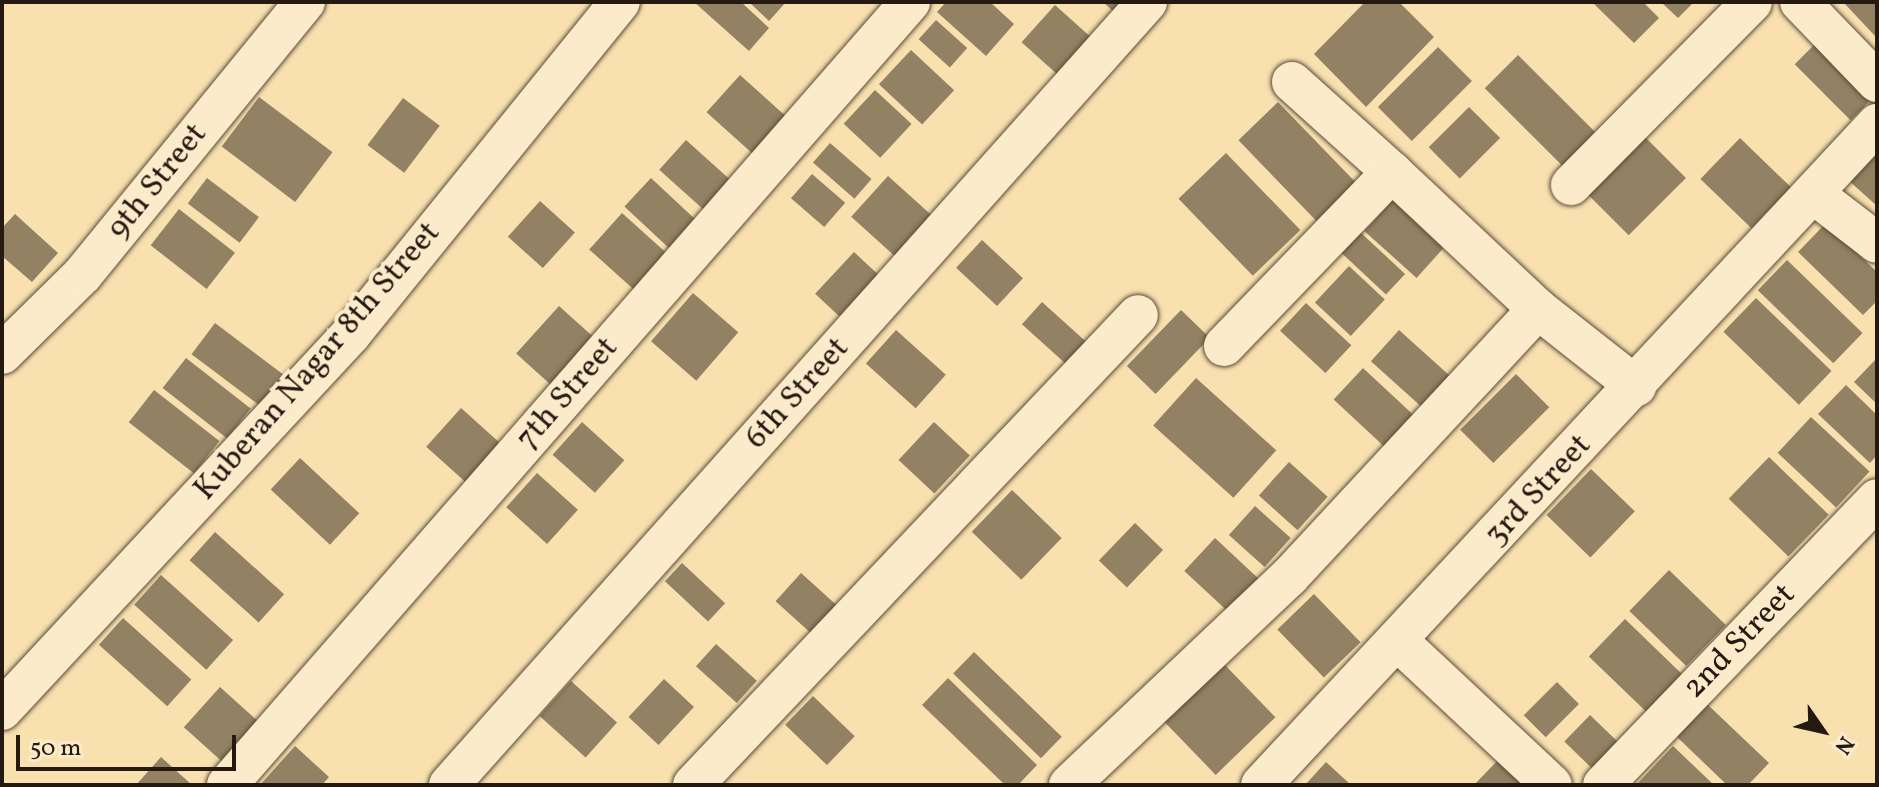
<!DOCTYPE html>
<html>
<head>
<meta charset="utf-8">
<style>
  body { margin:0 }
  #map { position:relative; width:1879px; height:787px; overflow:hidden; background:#f9e0af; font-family:Vollkorn,serif }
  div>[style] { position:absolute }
  .building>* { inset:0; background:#938163; transform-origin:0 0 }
  .roads { filter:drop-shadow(0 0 2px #5a4c38) drop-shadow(0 0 2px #5a4c38) }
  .minor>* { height:40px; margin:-20px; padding:0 20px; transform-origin:20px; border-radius:20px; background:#fbebcb }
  span { translate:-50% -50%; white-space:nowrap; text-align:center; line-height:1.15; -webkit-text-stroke:8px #fbebcb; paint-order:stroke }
  .street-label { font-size:32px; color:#251a11 }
  .frame { position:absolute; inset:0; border:4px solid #251a11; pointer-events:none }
  .north { position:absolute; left:1783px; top:691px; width:80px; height:80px; -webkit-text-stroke:6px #fbebcb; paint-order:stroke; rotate:124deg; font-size:22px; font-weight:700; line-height:32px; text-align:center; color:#251a11 }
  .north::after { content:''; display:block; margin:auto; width:28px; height:36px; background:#251a11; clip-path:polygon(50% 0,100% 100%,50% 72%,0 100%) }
  .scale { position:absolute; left:16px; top:735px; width:220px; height:36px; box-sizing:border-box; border:4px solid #251a11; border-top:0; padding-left:10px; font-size:24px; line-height:28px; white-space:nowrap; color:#251a11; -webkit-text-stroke:6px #fbebcb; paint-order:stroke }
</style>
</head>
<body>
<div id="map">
  <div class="building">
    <div style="clip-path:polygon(694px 2px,741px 2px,769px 28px,749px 51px)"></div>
    <div style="clip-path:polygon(749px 2px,786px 2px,769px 21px)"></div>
    <div style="clip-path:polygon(946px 2px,990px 2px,1014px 24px,986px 56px,937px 12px)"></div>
    <div style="clip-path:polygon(1103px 2px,1121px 2px,1113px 11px)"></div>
    <div style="clip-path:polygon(1365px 2px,1399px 2px,1434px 37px,1366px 107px,1314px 54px)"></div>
    <div style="clip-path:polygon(1592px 2px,1643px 2px,1659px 18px,1634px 43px)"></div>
    <div style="clip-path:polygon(1661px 2px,1694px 2px,1678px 18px)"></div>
    <div style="clip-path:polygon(1877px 2px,1877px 34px,1875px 36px,1845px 4px)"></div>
    <div style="left:1055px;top:5px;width:48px;height:50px;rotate:42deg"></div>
    <div style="left:936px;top:20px;width:42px;height:26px;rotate:42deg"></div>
    <div style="left:1818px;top:41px;width:79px;height:33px;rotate:45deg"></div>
    <div style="left:1438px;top:47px;width:48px;height:85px;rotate:45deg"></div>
    <div style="left:911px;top:50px;width:59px;height:47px;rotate:43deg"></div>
    <div style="left:1518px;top:55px;width:114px;height:47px;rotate:45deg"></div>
    <div style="left:740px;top:75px;width:64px;height:50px;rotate:42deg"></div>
    <div style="left:875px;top:90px;width:50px;height:46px;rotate:43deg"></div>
    <div style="left:259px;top:97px;width:92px;height:62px;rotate:37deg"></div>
    <div style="left:403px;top:98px;width:46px;height:59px;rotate:37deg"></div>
    <div style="left:1278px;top:102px;width:112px;height:55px;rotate:46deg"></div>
    <div style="left:1469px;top:107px;width:44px;height:57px;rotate:45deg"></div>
    <div style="left:1640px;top:132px;width:65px;height:81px;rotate:45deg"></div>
    <div style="left:1740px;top:138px;width:71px;height:57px;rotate:44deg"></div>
    <div style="left:686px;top:140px;width:67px;height:40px;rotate:42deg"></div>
    <div style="left:830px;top:143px;width:55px;height:26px;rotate:41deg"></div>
    <div style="clip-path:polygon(1877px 146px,1877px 206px,1847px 179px)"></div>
    <div style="left:1226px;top:153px;width:107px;height:66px;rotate:46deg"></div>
    <div style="left:812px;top:174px;width:44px;height:32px;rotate:41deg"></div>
    <div style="left:888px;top:176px;width:61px;height:55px;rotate:42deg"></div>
    <div style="left:207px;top:178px;width:65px;height:32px;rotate:37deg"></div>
    <div style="left:651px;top:178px;width:74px;height:39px;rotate:43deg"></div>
    <div style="left:1398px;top:194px;width:70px;height:50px;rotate:42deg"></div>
    <div style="left:540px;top:201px;width:47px;height:48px;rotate:42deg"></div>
    <div style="left:179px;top:209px;width:71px;height:46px;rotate:38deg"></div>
    <div style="left:622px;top:213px;width:72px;height:49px;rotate:42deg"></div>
    <div style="clip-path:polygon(15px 214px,58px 253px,32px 282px,2px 256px,2px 228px)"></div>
    <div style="clip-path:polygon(1826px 223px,1877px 272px,1877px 301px,1863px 315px,1798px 252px)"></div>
    <div style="left:1359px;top:231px;width:63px;height:28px;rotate:43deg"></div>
    <div style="left:982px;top:240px;width:56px;height:38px;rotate:43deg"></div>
    <div style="left:854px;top:252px;width:33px;height:57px;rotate:43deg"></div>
    <div style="left:1787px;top:260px;width:105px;height:42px;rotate:44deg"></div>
    <div style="left:1349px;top:266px;width:49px;height:50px;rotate:43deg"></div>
    <div style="left:693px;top:293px;width:60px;height:64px;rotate:41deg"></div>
    <div style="left:1756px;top:298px;width:105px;height:47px;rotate:44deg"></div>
    <div style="left:1042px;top:302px;width:59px;height:30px;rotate:42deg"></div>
    <div style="left:1306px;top:303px;width:62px;height:38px;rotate:43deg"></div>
    <div style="left:559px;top:306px;width:64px;height:64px;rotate:42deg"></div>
    <div style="left:1181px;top:310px;width:40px;height:78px;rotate:44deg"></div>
    <div style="left:215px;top:323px;width:86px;height:39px;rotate:37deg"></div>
    <div style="left:896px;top:330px;width:67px;height:45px;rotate:42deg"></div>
    <div style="left:1399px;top:330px;width:74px;height:42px;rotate:42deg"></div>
    <div style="left:186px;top:358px;width:82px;height:38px;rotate:38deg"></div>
    <div style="clip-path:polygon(1877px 358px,1877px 404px,1854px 382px)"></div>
    <div style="left:1363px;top:368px;width:76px;height:43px;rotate:43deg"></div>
    <div style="left:1516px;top:374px;width:47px;height:79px;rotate:45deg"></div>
    <div style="left:1196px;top:378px;width:108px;height:64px;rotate:42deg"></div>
    <div style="clip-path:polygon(1846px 385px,1877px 415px,1877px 455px,1870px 463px,1818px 414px)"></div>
    <div style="left:154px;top:390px;width:83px;height:41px;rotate:38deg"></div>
    <div style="left:461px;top:408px;width:72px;height:52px;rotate:42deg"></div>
    <div style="left:1811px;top:417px;width:80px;height:49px;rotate:43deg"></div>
    <div style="left:582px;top:422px;width:57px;height:44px;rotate:42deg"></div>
    <div style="left:934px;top:422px;width:49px;height:52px;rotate:43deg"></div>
    <div style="left:1769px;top:457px;width:83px;height:58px;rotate:44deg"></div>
    <div style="left:300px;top:458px;width:81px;height:43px;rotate:43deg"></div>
    <div style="left:1289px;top:462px;width:52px;height:45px;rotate:42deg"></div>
    <div style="left:1591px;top:469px;width:61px;height:64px;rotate:44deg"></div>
    <div style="left:537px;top:473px;width:55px;height:46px;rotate:42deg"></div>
    <div style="left:1012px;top:490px;width:69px;height:58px;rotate:44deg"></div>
    <div style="left:1255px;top:506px;width:48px;height:39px;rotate:42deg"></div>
    <div style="left:1135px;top:523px;width:39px;height:52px;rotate:44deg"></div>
    <div style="left:215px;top:532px;width:93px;height:38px;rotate:42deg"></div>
    <div style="left:1215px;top:538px;width:67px;height:45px;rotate:43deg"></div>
    <div style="left:682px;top:563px;width:59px;height:25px;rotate:43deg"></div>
    <div style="left:1669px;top:570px;width:79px;height:57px;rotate:44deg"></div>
    <div style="left:801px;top:573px;width:57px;height:38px;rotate:42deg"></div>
    <div style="left:161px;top:575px;width:97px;height:40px;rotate:42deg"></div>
    <div style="left:1314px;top:594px;width:67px;height:51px;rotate:46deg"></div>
    <div style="left:123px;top:618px;width:92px;height:36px;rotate:42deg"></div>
    <div style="left:1625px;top:619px;width:83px;height:52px;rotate:44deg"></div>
    <div style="left:716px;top:644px;width:55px;height:30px;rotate:42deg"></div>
    <div style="left:974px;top:652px;width:122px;height:30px;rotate:44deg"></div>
    <div style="left:1224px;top:664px;width:74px;height:83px;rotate:46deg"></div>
    <div style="clip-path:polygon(948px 678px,1037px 765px,1018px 785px,1005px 785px,922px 705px)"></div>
    <div style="left:664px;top:679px;width:41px;height:52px;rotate:43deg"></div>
    <div style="left:571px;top:681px;width:62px;height:47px;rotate:42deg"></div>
    <div style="left:1557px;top:682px;width:31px;height:47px;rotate:45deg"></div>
    <div style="left:220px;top:687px;width:61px;height:54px;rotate:42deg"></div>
    <div style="left:813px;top:696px;width:58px;height:40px;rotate:44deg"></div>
    <div style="clip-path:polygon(1707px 704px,1769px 763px,1748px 785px,1727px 785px,1676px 736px)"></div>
    <div style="left:1590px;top:715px;width:39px;height:37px;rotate:44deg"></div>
    <div style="clip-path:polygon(295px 746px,329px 777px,322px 785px,260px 785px)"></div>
    <div style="clip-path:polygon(1673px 746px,1714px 785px,1636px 785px)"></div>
    <div style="clip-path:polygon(161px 757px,192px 785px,136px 785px)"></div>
    <div style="clip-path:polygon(1500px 758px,1528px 785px,1474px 785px)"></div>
    <div style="clip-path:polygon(1326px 762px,1351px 785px,1305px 785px)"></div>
  </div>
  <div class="roads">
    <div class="minor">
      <div style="left:1800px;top:2px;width:111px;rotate:46.1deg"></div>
      <div style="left:1292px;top:82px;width:135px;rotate:42deg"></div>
      <div style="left:1571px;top:185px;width:257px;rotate:-45.3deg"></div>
      <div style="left:1815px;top:195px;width:78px;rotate:37.7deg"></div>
      <div style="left:1224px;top:346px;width:242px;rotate:-46deg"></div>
      <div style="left:1392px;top:172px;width:200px;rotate:43.2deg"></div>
      <div style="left:1538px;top:309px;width:125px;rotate:38.2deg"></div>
      <div style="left:2px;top:354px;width:114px;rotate:-44.6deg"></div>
      <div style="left:83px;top:274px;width:351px;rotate:-50.8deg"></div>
      <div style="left:1399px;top:642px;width:209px;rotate:43.1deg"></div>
      <div style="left:2px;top:710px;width:513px;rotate:-47.13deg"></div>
      <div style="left:351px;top:334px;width:427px;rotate:-51deg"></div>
      <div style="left:227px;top:785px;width:1039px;rotate:-48.9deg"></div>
      <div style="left:449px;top:785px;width:1049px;rotate:-48.28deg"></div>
      <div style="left:693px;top:785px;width:647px;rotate:-46.57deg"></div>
      <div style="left:1069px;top:785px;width:303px;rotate:-43.4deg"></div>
      <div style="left:1289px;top:577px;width:366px;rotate:-47.1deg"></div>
      <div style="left:1261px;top:785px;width:904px;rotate:-47.02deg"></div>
      <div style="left:1603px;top:785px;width:396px;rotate:-46.2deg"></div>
    </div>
  </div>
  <div class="street-label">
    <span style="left:158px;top:182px;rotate:-51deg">9th Street</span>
    <span style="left:318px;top:362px;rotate:-49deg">Kuberan Nagar 8th Street</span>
    <span style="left:568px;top:394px;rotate:-49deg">7th Street</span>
    <span style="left:798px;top:394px;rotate:-48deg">6th Street</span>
    <span style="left:1539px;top:491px;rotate:-47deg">3rd Street</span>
    <span style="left:1740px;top:642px;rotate:-46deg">2nd Street</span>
  </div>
  <div class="frame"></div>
  <div class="north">N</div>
  <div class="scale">50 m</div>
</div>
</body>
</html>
